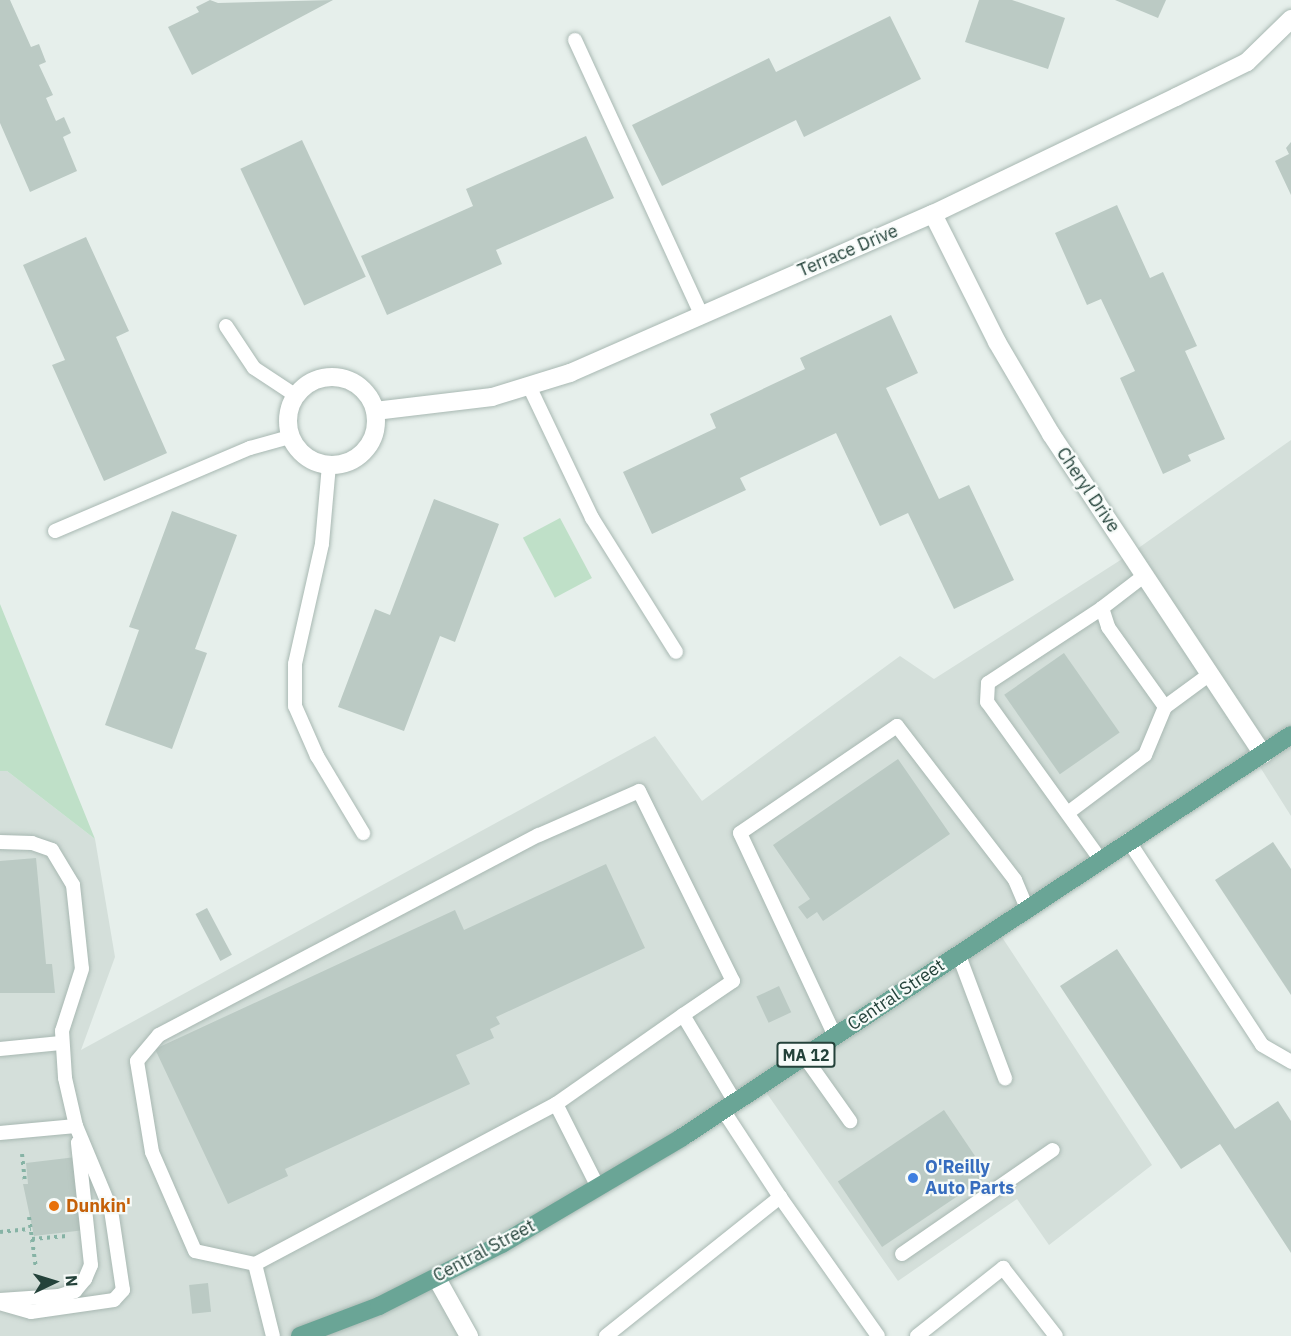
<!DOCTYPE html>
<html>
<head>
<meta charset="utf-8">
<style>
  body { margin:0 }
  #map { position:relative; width:1291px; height:1336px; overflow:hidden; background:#e6efeb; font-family:"IBM Plex Sans",sans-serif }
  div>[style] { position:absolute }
  .built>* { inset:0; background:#d4dfda }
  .green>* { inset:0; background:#bfe0c8; transform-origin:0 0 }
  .building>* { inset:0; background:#bbcac4; transform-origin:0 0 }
  .path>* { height:4px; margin-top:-2px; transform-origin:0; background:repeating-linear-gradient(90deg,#86b3a5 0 3px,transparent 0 7.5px) }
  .roads { filter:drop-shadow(0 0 2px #a8b8b2) drop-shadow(0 0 2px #a8b8b2) }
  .service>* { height:14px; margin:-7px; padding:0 7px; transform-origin:7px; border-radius:7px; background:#fff }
  .minor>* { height:18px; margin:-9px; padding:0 9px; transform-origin:9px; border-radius:9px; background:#fff }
  .minor>.ring { margin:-9px; padding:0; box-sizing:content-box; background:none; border:18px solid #fff; border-radius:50% }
  .primary>* { height:18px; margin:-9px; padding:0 9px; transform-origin:9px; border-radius:9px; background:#6aa596 }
  .dots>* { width:16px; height:16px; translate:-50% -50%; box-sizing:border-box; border:3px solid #f7fbf9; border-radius:50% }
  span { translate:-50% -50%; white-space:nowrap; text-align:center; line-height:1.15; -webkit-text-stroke:4.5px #f7fbf9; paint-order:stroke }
  .shield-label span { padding:2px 4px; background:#f7fbf9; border:2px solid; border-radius:4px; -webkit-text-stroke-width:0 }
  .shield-label { font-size:16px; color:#24423a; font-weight:700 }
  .street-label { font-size:18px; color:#24423a }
  .shop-label { font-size:18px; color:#366cbe; font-weight:700 }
  .left { translate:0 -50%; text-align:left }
  .food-label { font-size:18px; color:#c56008; font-weight:700 }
  .north { position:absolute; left:24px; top:1252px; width:60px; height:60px; -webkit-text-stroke:4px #f7fbf9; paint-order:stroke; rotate:86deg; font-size:16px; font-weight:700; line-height:24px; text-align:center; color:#24423a }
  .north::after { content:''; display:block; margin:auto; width:21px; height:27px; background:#24423a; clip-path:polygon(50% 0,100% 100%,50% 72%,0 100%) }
</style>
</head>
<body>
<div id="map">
  <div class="built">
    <div style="clip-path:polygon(1291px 440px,1291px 816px,1255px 759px,996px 928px,1152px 1165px,1049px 1245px,1017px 1199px,898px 1281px,761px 1085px,436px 1277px,469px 1336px,0 1336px,0 771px,7px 771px,95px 839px,115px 957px,81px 1050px,655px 736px,702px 801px,900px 656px,934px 679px,1130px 554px)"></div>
  </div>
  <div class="green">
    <div style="left:560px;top:518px;width:68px;height:42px;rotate:62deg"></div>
    <div style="clip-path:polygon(0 604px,95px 839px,7px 771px,0 771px)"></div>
  </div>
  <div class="building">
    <div style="clip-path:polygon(0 0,10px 0,31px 47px,39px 44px,46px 62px,39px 65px,53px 95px,46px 98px,56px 121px,64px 117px,71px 133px,63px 137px,77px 171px,30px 192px,0 123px)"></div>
    <div style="clip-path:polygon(210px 0,218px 3px,333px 0,192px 75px,168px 27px,199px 12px,196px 7px)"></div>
    <div style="clip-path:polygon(979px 0,1012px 0,1065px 18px,1048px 69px,965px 42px)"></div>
    <div style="clip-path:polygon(1115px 0,1166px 0,1158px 18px)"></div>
    <div style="clip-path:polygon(890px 16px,921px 79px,804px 137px,796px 120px,662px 186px,632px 125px,769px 58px,776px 72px)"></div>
    <div style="clip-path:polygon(586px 136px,614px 198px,496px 250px,502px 264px,387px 315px,361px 256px,473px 206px,466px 189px)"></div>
    <div style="left:302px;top:140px;width:151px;height:68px;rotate:65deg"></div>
    <div style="clip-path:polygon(1291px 142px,1291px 195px,1275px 161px,1289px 154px,1286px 148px)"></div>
    <div style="clip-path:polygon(1117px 205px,1150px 278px,1163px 272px,1197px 346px,1185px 351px,1225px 439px,1188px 455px,1191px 461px,1163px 474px,1120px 378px,1135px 371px,1101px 299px,1087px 305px,1055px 233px)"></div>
    <div style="clip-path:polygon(86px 237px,129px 331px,116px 337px,167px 453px,104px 481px,52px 365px,65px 360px,23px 265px)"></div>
    <div style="clip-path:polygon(891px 315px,918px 373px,886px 388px,939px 499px,969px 485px,1014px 580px,954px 609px,908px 513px,880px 526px,836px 433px,740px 478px,746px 490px,652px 534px,623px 472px,716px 428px,710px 414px,805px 369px,800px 358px)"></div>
    <div style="clip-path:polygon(434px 499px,499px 524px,455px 642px,440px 636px,404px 731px,338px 707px,375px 609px,390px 615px)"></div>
    <div style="clip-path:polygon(172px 511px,237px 535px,195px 649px,207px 653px,172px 749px,105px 725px,139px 630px,129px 627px)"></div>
    <div style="left:1064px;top:653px;width:97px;height:73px;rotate:55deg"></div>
    <div style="clip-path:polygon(898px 759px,950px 834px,823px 921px,817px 912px,807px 919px,798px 907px,810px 899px,773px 845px)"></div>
    <div style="clip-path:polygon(1273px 842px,1291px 869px,1291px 995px,1215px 880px)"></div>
    <div style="clip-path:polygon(36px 858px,46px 964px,52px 964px,55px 993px,0 993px,0 861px)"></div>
    <div style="clip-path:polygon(606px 864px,645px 948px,496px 1017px,500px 1024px,490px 1029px,494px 1038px,456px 1055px,470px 1084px,285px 1169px,288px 1176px,228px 1204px,155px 1049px,455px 910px,464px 930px)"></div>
    <div style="left:207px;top:908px;width:53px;height:13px;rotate:62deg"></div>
    <div style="clip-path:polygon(1117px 949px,1235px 1129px,1278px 1101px,1291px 1121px,1291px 1253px,1220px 1144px,1181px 1169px,1060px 986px)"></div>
    <div style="left:779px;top:986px;width:29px;height:25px;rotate:65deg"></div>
    <div style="left:944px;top:1110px;width:79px;height:128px;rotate:56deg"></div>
    <div style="clip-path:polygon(76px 1157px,87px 1168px,91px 1195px,81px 1196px,85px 1230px,34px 1236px,23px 1184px,28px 1184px,26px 1163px)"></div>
    <div style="left:208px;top:1283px;width:29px;height:19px;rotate:84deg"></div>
  </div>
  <div class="path">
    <div style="left:22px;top:1154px;width:30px;rotate:84deg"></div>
    <div style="left:29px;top:1217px;width:52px;rotate:82.3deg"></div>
    <div style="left:0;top:1232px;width:31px;rotate:-6deg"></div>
    <div style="left:32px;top:1239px;width:35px;rotate:-5deg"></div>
  </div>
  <div class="roads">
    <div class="service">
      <div style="left:575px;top:40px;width:302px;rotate:65.3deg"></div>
      <div style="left:226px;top:326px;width:50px;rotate:56.3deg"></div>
      <div style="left:254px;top:368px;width:49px;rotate:33.4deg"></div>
      <div style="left:530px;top:388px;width:144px;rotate:64.5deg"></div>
      <div style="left:592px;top:518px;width:158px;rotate:57.9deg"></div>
      <div style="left:329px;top:465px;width:79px;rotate:95.1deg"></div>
      <div style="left:322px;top:544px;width:123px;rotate:102.7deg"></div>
      <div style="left:295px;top:664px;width:42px;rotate:90deg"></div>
      <div style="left:295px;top:706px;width:55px;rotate:66.3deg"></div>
      <div style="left:317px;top:756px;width:90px;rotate:59.1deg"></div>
      <div style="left:55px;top:531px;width:212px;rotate:-23.1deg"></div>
      <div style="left:250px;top:448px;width:41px;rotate:-15.4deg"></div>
      <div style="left:1145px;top:575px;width:54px;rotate:142.5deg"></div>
      <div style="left:1102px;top:608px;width:20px;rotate:72deg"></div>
      <div style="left:1108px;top:627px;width:98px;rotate:54.5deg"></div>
      <div style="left:1165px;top:707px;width:56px;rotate:-36.3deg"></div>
      <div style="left:1069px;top:812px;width:95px;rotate:-36.9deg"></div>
      <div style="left:1145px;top:755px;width:52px;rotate:-67.4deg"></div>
      <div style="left:1128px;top:840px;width:245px;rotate:56.8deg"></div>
      <div style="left:1262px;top:1045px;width:34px;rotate:30deg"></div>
      <div style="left:0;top:842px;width:32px;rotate:2deg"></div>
      <div style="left:32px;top:843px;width:21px;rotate:19deg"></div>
      <div style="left:52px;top:850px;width:41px;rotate:59deg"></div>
      <div style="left:73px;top:885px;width:84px;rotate:83.9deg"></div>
      <div style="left:82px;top:969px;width:65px;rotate:107.9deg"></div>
      <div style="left:62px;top:1031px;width:47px;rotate:86.3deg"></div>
      <div style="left:65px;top:1078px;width:49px;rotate:77.1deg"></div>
      <div style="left:76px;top:1126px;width:91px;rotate:67.4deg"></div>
      <div style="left:111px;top:1210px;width:81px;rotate:81.5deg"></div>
      <div style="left:123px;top:1290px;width:13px;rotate:132deg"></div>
      <div style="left:114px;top:1300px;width:84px;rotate:171.8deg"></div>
      <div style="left:31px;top:1312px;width:32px;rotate:-164deg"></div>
      <div style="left:1100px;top:859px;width:193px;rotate:-125.7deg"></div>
      <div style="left:987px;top:702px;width:19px;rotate:-87deg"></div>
      <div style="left:988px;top:683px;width:136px;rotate:-33.3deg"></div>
      <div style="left:958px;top:953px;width:134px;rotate:69.4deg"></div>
      <div style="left:683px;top:1015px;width:155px;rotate:145deg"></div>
      <div style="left:556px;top:1104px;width:341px;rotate:152deg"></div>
      <div style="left:255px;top:1264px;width:61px;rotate:-167.8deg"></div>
      <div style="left:195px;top:1251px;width:108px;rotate:-113.5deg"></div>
      <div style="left:152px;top:1152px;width:92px;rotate:-99.4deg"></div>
      <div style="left:137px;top:1061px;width:34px;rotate:-50deg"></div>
      <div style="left:159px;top:1035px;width:429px;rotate:-27.8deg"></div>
      <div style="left:539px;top:835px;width:109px;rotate:-23.7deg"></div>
      <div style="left:639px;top:791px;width:212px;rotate:63.7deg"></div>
      <div style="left:733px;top:981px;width:60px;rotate:145.8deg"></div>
      <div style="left:683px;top:1015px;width:101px;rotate:59.1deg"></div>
      <div style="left:835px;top:1036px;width:224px;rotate:-115.1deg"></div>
      <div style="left:740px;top:833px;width:190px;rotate:-34.3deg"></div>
      <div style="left:897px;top:726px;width:194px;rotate:52.5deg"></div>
      <div style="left:1015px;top:880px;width:30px;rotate:67deg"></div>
      <div style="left:0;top:1049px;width:61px;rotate:-5.6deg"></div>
      <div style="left:804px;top:1056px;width:80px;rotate:54.7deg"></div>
      <div style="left:556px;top:1104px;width:93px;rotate:63.2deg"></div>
      <div style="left:0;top:1133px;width:76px;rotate:-5.3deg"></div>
      <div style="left:780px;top:1197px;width:170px;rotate:54.8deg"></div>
      <div style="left:902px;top:1254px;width:183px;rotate:-34.6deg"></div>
      <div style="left:255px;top:1264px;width:74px;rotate:76deg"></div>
      <div style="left:0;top:1300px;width:59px;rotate:-3.9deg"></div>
      <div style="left:59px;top:1296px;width:17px;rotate:-17deg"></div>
      <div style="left:75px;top:1291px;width:16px;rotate:-50deg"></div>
      <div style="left:85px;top:1279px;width:15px;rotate:-67deg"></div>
      <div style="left:91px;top:1265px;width:123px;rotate:-96.1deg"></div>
      <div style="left:606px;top:1336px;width:223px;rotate:-38.6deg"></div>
      <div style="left:780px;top:1197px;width:104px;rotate:-123.2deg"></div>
      <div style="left:917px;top:1336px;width:110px;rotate:-38.3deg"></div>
      <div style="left:1003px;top:1268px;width:86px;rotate:52.1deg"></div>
    </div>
    <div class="minor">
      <div style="left:933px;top:214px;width:143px;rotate:63.4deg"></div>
      <div style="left:997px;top:342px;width:107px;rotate:59.6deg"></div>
      <div style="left:1051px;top:434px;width:384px;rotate:56.5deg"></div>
      <div class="ring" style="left:288px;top:377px;width:70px;height:70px"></div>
      <div style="left:375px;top:411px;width:118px;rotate:-6.8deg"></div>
      <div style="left:492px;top:397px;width:82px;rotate:-17.1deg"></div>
      <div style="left:570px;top:373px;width:396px;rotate:-23.7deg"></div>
      <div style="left:933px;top:214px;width:270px;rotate:-25.7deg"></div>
      <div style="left:1176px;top:97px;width:79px;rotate:-26.2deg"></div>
      <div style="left:1247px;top:62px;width:62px;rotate:-44.3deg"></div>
      <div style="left:436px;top:1277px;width:68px;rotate:60.8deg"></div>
    </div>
    <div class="primary">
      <div style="left:300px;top:1336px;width:85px;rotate:-20.8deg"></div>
      <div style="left:379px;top:1306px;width:138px;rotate:-26.8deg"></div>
      <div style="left:502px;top:1244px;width:208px;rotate:-30.6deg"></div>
      <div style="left:681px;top:1138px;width:731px;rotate:-33.45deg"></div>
    </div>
  </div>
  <div class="dots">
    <div style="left:913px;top:1178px;background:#3f7fe0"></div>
    <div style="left:54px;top:1206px;background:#e8710a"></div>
  </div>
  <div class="shield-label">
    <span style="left:806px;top:1055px">MA 12</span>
  </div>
  <div class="street-label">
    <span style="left:848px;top:251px;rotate:-23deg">Terrace Drive</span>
    <span style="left:1088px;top:490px;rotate:56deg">Cheryl Drive</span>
    <span style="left:896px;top:995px;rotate:-34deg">Central Street</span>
    <span style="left:484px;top:1251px;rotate:-28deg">Central Street</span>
  </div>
  <div class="shop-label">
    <span class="left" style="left:925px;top:1178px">O'Reilly<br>Auto Parts</span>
  </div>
  <div class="food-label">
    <span class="left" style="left:66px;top:1206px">Dunkin'</span>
  </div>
  <div class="north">N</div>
</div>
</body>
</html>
